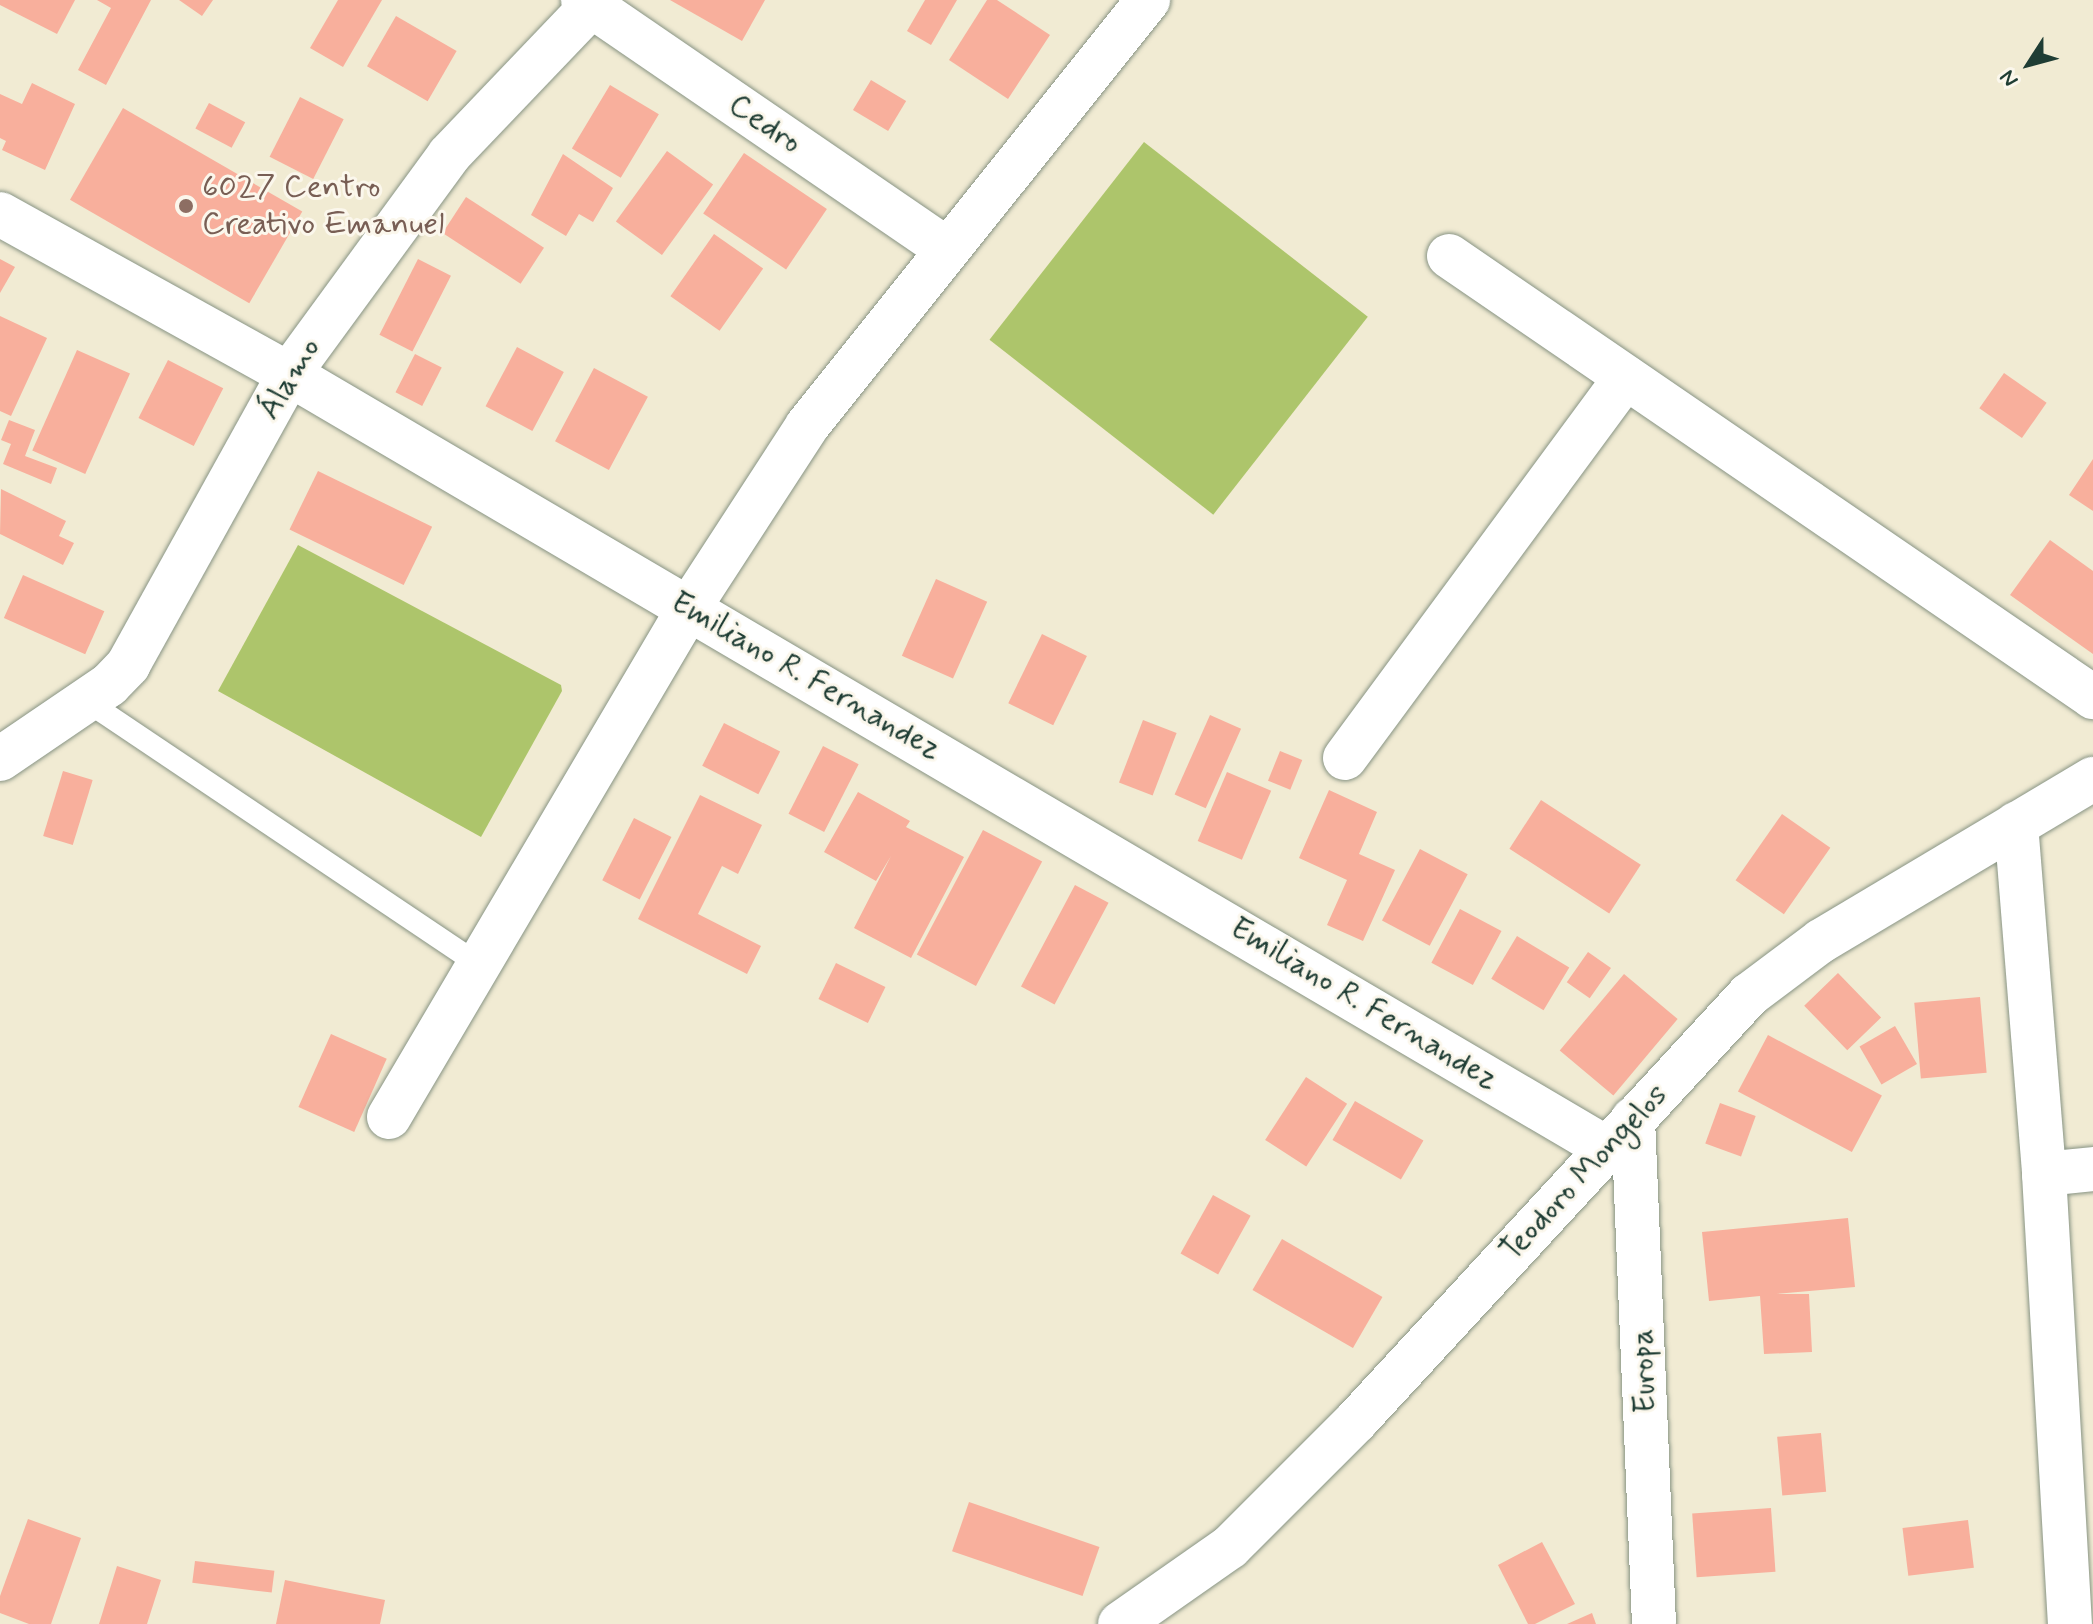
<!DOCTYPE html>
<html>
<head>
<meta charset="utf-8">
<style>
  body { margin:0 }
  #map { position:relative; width:2093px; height:1624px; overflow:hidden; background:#f1ebd3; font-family:Mynerve,sans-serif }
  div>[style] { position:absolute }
  .green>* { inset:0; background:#adc56b; transform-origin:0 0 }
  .building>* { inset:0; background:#f8af9c; transform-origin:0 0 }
  .roads { filter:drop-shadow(0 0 2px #889484) drop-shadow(0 0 2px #889484) }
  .service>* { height:22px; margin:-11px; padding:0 11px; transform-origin:11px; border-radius:11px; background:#fff }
  .minor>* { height:44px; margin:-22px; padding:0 22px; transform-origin:22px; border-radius:22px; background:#fff }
  .tertiary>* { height:44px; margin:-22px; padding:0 22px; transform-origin:22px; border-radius:22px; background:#fff }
  .dots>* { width:22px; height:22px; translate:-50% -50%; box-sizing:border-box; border:4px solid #fbf7ec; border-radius:50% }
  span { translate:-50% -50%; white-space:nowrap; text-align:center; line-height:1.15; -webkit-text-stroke:6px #fbf7ec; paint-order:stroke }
  .street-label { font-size:32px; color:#1f3d34 }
  .education-label { font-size:32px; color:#785e54 }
  .left { translate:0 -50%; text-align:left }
  .north { position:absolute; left:1989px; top:24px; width:80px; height:80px; -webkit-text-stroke:6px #fbf7ec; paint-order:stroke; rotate:234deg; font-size:22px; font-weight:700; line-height:32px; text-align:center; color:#1f3d34 }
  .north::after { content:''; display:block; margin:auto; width:28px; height:36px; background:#1f3d34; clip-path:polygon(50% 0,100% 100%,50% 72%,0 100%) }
</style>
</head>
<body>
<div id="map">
  <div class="green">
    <div style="left:1144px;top:142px;width:284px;height:251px;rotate:38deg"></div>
    <div style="clip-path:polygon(298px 545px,561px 685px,562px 691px,481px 837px,218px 691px)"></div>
  </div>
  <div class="building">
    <div style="clip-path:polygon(0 0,75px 0,57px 34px,0 5px)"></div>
    <div style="clip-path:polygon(97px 0,151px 0,106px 85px,78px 70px,111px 8px)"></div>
    <div style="clip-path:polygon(179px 0,213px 0,202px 16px)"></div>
    <div style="clip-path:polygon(338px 0,382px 0,343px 67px,310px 48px)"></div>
    <div style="clip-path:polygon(670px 0,765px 0,742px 41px)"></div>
    <div style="clip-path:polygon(925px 0,957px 0,931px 45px,907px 31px)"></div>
    <div style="clip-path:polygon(987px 0,997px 0,1050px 35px,1008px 99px,949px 60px)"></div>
    <div style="left:396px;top:16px;width:70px;height:58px;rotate:30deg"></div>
    <div style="left:871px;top:80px;width:41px;height:35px;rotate:31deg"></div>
    <div style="clip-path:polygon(32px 83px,75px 104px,45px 170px,2px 150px,6px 141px,0 138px,0 94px,22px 104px)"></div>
    <div style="left:610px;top:85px;width:57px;height:74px;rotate:31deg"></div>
    <div style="left:300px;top:97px;width:49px;height:67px;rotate:27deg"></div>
    <div style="left:209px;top:103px;width:41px;height:29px;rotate:28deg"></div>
    <div style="left:123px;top:108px;width:207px;height:106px;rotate:30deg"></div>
    <div style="left:667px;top:151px;width:57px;height:87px;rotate:36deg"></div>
    <div style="left:744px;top:153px;width:100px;height:73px;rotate:34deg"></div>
    <div style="clip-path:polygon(563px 154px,613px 188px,593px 222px,579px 214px,566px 236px,531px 215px)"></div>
    <div style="left:466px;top:197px;width:93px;height:43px;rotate:33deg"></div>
    <div style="left:714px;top:234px;width:60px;height:76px;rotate:35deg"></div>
    <div style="clip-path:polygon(0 259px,15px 267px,0 293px)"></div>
    <div style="left:418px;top:259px;width:37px;height:85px;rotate:27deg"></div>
    <div style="clip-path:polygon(0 316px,47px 338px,11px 416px,0 411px)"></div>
    <div style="left:517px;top:347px;width:53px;height:67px;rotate:28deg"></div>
    <div style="left:77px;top:350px;width:58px;height:110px;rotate:24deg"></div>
    <div style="left:415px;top:354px;width:30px;height:43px;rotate:27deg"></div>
    <div style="left:168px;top:360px;width:62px;height:65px;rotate:27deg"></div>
    <div style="left:594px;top:368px;width:61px;height:83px;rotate:28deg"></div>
    <div style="left:2004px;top:373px;width:52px;height:43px;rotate:35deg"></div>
    <div style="clip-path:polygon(9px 420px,35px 430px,25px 456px,57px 468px,51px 484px,3px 464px,11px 444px,1px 440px)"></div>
    <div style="clip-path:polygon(2093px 459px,2093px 511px,2069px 495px)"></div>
    <div style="left:318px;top:471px;width:127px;height:65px;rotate:26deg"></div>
    <div style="clip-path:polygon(1px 489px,66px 521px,59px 536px,74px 543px,63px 565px,0 534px)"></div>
    <div style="clip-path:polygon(2050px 540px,2093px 571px,2093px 654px,2010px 595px)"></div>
    <div style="left:23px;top:575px;width:89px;height:47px;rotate:24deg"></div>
    <div style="left:936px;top:579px;width:56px;height:84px;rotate:24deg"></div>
    <div style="left:1042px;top:634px;width:50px;height:77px;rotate:26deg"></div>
    <div style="left:1210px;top:715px;width:34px;height:87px;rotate:24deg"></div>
    <div style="left:1143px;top:720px;width:36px;height:67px;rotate:21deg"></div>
    <div style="left:724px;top:723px;width:63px;height:48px;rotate:27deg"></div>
    <div style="left:823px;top:746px;width:40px;height:76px;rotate:27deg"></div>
    <div style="left:1280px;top:751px;width:24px;height:32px;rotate:22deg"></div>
    <div style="left:63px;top:771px;width:31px;height:68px;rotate:17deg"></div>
    <div style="left:1227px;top:772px;width:48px;height:75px;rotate:23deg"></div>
    <div style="clip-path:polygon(1329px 790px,1377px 812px,1359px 854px,1395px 870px,1363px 941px,1327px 925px,1347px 880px,1299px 858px)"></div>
    <div style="clip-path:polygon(858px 792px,910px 821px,906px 827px,964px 857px,911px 958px,854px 928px,891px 856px,876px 881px,824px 852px)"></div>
    <div style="clip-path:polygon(700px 795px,762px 825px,738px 874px,722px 866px,698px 914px,761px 946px,747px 974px,638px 919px)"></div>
    <div style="left:1541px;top:800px;width:119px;height:58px;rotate:33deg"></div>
    <div style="left:1782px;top:814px;width:59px;height:81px;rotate:35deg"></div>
    <div style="left:634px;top:818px;width:42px;height:70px;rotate:27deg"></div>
    <div style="left:983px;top:830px;width:67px;height:141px;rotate:28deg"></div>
    <div style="left:1420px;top:849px;width:54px;height:81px;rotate:28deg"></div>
    <div style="left:1075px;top:885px;width:38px;height:115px;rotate:28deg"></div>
    <div style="left:1460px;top:909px;width:47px;height:61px;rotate:28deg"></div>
    <div style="left:1517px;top:936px;width:61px;height:50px;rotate:31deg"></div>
    <div style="left:1588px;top:952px;width:28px;height:37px;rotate:35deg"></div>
    <div style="left:836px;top:963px;width:55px;height:40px;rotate:26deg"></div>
    <div style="left:1838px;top:973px;width:62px;height:47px;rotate:46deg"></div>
    <div style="left:1624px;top:974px;width:70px;height:100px;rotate:40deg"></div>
    <div style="left:1980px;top:997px;width:76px;height:66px;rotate:85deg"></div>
    <div style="left:1895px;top:1026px;width:44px;height:41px;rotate:60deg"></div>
    <div style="left:331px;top:1034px;width:61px;height:80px;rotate:24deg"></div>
    <div style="left:1768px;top:1035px;width:129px;height:64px;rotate:28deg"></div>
    <div style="left:1306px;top:1077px;width:49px;height:75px;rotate:33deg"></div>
    <div style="left:1355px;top:1101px;width:79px;height:45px;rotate:30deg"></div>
    <div style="left:1720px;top:1103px;width:38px;height:43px;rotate:20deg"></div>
    <div style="left:1213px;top:1195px;width:43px;height:67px;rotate:29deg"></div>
    <div style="clip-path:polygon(1848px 1218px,1855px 1287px,1776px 1294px,1809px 1294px,1812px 1352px,1764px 1354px,1760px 1296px,1709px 1301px,1702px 1232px)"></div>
    <div style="left:1282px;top:1239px;width:116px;height:59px;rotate:30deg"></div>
    <div style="left:1821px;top:1433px;width:59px;height:44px;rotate:85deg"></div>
    <div style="left:969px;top:1502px;width:138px;height:52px;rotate:19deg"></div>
    <div style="left:1771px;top:1508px;width:64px;height:79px;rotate:86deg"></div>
    <div style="clip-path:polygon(28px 1519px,81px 1538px,51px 1624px,29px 1624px,0 1613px,0 1596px)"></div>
    <div style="left:1968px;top:1520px;width:48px;height:66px;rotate:83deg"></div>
    <div style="clip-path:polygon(1542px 1542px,1575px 1604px,1535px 1624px,1528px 1624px,1498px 1565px)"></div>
    <div style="left:195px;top:1561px;width:80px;height:22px;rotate:7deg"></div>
    <div style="clip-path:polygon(117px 1566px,161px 1580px,147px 1624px,99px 1624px)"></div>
    <div style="clip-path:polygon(285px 1580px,385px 1600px,380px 1624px,276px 1624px)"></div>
    <div style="clip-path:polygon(1592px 1613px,1596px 1624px,1567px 1624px)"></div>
  </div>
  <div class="roads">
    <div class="service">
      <div style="left:85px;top:700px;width:473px;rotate:33.9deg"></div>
    </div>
    <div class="minor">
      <div style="left:583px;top:0;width:441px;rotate:34.4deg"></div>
      <div style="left:0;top:214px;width:330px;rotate:29deg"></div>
      <div style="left:289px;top:374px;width:1528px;rotate:30.44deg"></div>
      <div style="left:1449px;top:256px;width:781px;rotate:34.4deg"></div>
      <div style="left:1345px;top:758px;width:473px;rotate:-53.6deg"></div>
      <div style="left:2016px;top:824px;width:351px;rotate:85.4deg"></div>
      <div style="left:2044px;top:1174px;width:451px;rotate:86.7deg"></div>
      <div style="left:389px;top:1117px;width:591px;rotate:-59.49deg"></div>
      <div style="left:689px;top:608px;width:217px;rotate:-57deg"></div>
      <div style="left:807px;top:426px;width:546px;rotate:-51.32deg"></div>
      <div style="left:1633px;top:1119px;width:505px;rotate:87.62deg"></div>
      <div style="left:2044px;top:1174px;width:49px;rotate:-5.8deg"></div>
    </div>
    <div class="tertiary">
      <div style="left:0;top:759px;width:132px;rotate:-34.2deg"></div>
      <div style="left:109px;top:685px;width:28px;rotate:-46deg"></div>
      <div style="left:128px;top:665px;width:333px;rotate:-61deg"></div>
      <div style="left:289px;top:374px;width:271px;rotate:-53.8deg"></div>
      <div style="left:449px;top:155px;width:214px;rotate:-46.3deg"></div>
      <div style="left:1120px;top:1624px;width:134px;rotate:-35deg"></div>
      <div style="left:1230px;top:1547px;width:178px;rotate:-45deg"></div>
      <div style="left:1356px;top:1421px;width:580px;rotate:-47.31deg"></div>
      <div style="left:1749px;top:995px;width:90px;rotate:-36.9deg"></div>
      <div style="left:1821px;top:941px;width:317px;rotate:-30.8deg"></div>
    </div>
  </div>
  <div class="dots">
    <div style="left:186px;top:206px;background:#8d6e63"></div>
  </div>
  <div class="street-label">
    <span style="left:765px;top:124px;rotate:34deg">Cedro</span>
    <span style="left:290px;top:379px;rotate:-58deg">Álamo</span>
    <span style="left:806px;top:676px;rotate:30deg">Emiliano R. Fernandez</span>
    <span style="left:1364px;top:1004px;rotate:31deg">Emiliano R. Fernandez</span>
    <span style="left:1584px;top:1173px;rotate:-47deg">Teodoro Mongelos</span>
    <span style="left:1644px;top:1371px;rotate:-92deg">Europa</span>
  </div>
  <div class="education-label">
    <span class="left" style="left:202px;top:206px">6027 Centro<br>Creativo Emanuel</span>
  </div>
  <div class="north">N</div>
</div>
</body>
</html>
